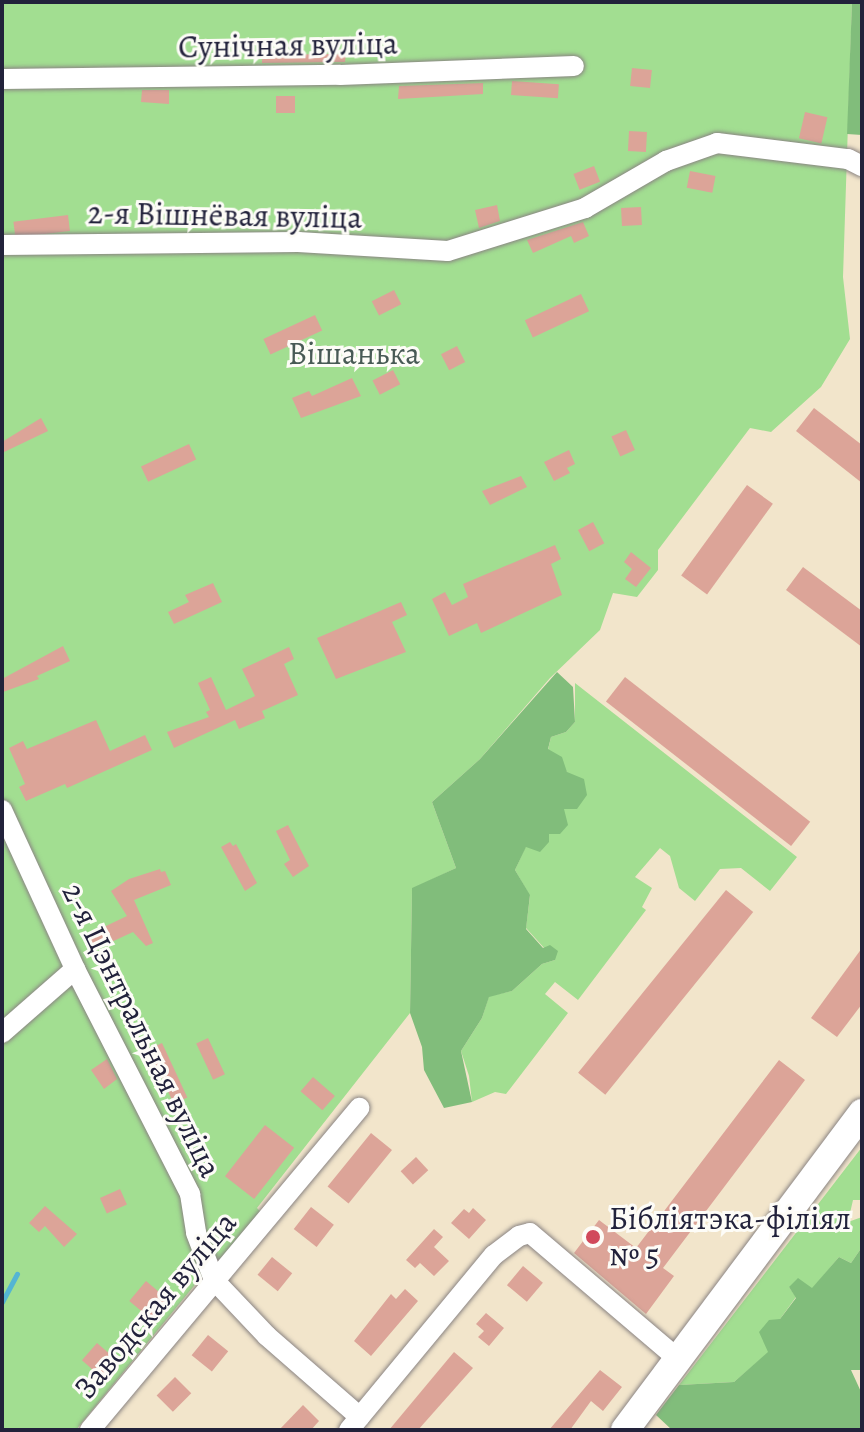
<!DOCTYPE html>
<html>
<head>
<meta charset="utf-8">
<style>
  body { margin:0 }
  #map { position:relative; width:864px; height:1432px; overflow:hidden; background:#f2e5cb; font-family:Alegreya,serif }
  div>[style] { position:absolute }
  .green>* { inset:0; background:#a2de91 }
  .forest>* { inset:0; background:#81bd7b }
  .stream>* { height:5px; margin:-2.5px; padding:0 2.5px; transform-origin:2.5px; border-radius:2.5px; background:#54b5d3 }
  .building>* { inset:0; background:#dca498; transform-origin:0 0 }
  .roads { filter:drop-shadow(0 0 2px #8a8483) drop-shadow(0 0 2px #8a8483) }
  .street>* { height:20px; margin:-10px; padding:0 10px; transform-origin:10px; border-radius:10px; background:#fff }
  .secondary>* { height:28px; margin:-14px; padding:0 14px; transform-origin:14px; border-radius:14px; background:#fff }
  .dots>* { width:22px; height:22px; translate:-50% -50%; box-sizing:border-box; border:4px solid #fdfcf7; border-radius:50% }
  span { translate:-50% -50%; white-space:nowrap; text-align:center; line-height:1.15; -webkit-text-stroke:6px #fdfcf7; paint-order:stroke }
  .street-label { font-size:32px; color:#22223b }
  .park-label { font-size:32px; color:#485a55 }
  .poi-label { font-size:32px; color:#22223b }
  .left { translate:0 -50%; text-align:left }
  .frame { position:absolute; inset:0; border:4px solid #22223b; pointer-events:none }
</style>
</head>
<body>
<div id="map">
  <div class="green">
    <div style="clip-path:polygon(2px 2px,852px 2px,843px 277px,850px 339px,821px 387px,771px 432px,750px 428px,658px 550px,658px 570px,637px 597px,613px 593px,600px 630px,550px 678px,480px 759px,432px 802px,456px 868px,412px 889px,410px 1013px,257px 1208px,262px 1213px,224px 1259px,216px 1259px,76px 1430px,2px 1430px)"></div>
    <div style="clip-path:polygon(575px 683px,797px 857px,770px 891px,741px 868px,720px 869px,695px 901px,679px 888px,670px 856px,660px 848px,635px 877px,652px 888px,642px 907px,646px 910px,578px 1000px,555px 982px,545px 994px,568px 1013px,506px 1094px,495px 1092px,472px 1102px,469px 1076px,461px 1051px,482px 1018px,489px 996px,512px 991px,542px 964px,555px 960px,526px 928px,530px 896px,515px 870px,526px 846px,549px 833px,564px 808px,567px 772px,548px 750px,551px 737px,566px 732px,575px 722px)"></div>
    <div style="clip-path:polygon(862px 1147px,862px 1200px,853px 1200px,848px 1222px,862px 1217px,862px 1247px,851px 1263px,839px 1257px,812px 1289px,789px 1287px,796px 1297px,780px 1319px,769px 1352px,734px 1382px,679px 1385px)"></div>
  </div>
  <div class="forest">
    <div style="clip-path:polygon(852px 2px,862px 2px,862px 135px,847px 134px)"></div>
    <div style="clip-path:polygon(557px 672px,573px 687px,575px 722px,566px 732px,551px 737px,548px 749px,562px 757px,567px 772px,584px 779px,587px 795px,577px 809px,564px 809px,568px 825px,560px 834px,549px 834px,549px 842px,540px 852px,526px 847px,515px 870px,530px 895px,526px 929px,543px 948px,550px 945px,558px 951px,555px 960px,542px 964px,512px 991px,489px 997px,482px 1018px,461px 1051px,472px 1102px,444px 1108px,424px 1070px,422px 1047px,410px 1013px,412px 888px,456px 868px,432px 802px,480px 759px)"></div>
    <div style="clip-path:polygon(862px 1247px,862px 1370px,851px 1370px,862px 1394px,862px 1430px,672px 1430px,656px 1415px,679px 1385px,734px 1382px,768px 1352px,759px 1332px,769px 1320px,780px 1319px,796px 1298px,789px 1287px,798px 1278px,812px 1288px,839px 1257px,851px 1263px)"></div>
  </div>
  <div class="stream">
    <div style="left:2px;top:1302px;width:32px;rotate:-62deg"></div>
  </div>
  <div class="building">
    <div style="clip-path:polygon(330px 54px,346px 54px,345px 62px,262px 63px,262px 55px)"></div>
    <div style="left:632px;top:68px;width:20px;height:18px;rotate:6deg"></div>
    <div style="left:512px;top:81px;width:47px;height:14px;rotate:4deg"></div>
    <div style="clip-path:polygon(483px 83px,483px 94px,398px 99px,399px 86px)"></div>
    <div style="clip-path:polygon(142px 90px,169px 90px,169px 104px,141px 102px)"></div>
    <div style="left:276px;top:96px;width:19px;height:17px"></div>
    <div style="left:805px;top:112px;width:23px;height:27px;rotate:13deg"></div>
    <div style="left:629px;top:131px;width:18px;height:20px;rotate:3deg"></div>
    <div style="left:594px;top:166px;width:17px;height:22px;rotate:69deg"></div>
    <div style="left:690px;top:171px;width:26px;height:17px;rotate:11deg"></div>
    <div style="clip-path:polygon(497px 205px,500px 221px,479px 228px,475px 210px)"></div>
    <div style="left:641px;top:207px;width:18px;height:20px;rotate:87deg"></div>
    <div style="left:68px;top:215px;width:16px;height:55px;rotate:83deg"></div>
    <div style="clip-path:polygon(583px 222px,589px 236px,574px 243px,571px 236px,533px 253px,527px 240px)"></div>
    <div style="left:394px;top:290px;width:16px;height:25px;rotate:63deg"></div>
    <div style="left:581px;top:294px;width:19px;height:62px;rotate:65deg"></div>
    <div style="left:315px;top:315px;width:17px;height:57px;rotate:65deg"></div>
    <div style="left:457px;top:346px;width:18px;height:18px;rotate:63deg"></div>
    <div style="left:393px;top:370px;width:16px;height:23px;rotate:63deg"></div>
    <div style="clip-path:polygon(352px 378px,361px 396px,301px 418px,292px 398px,309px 391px,312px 396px)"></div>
    <div style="clip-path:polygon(814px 408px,862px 445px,862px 483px,796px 431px)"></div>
    <div style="clip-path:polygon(41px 418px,48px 431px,2px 453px,2px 442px)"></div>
    <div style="left:626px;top:430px;width:22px;height:16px;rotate:66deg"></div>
    <div style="left:189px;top:444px;width:17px;height:53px;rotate:65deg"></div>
    <div style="clip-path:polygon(569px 450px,575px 464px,567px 468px,570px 473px,554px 481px,544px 462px)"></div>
    <div style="clip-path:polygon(521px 476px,527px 487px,490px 505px,482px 491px)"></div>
    <div style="left:747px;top:485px;width:32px;height:112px;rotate:36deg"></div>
    <div style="left:593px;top:522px;width:24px;height:17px;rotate:62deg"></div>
    <div style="clip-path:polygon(555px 545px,561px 559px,551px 564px,562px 595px,481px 633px,477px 623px,449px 636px,432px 599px,445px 592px,452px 605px,468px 597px,463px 584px)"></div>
    <div style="clip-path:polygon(631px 552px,651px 568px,636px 587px,625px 579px,632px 569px,624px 562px)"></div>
    <div style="clip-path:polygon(803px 567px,862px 611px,862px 647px,786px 590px)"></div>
    <div style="clip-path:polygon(213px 583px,222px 602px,174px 624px,168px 612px,189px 602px,185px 595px)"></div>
    <div style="clip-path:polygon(401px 602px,407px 615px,392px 622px,406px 652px,336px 679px,317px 638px)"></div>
    <div style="clip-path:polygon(63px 646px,70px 661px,37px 676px,39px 679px,3px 692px,2px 679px)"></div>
    <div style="clip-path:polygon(289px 647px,294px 659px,284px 664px,298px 695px,262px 711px,265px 718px,239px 729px,235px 720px,174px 748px,167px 732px,209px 717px,206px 712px,210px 710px,198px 683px,211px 677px,226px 710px,255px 696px,242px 669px)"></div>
    <div style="left:625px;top:677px;width:235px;height:31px;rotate:38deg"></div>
    <div style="clip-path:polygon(96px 720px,110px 751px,145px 735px,152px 750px,67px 788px,65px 784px,26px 801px,19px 787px,25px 784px,9px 748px,23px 741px,27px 749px)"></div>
    <div style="clip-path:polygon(288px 825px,309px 866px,293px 877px,284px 864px,290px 860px,276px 831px)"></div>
    <div style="clip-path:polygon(230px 842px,233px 846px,236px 844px,257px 883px,245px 891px,221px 847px)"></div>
    <div style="clip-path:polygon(160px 869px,161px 872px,165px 871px,171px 885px,134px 900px,153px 943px,146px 946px,133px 932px,94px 950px,87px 935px,127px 916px,111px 891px,129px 879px)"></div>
    <div style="left:726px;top:890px;width:35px;height:235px;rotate:39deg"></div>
    <div style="clip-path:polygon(862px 948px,862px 1004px,837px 1037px,811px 1018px)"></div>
    <div style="left:208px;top:1038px;width:40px;height:13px;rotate:65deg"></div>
    <div style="left:162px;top:1043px;width:60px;height:15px;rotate:65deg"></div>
    <div style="clip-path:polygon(107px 1059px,117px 1079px,104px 1089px,91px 1070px)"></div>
    <div style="clip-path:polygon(779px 1060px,805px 1080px,663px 1268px,674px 1276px,646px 1314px,574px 1253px,599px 1220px,636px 1248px)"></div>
    <div style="left:313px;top:1077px;width:29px;height:19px;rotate:41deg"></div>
    <div style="left:265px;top:1125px;width:37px;height:65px;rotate:38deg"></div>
    <div style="left:371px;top:1133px;width:27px;height:69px;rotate:39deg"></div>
    <div style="left:416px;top:1157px;width:18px;height:21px;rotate:47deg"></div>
    <div style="left:120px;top:1189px;width:17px;height:22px;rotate:66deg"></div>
    <div style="clip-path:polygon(45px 1206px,77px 1234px,64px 1247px,45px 1226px,39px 1232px,29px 1223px)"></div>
    <div style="left:311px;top:1207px;width:29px;height:28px;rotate:38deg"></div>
    <div style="clip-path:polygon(473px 1208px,486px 1220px,469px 1239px,451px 1223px,464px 1209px,469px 1213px)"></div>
    <div style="clip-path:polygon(434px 1229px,443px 1237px,434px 1247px,449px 1261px,434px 1276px,420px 1263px,415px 1268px,406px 1260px)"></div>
    <div style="left:272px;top:1257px;width:26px;height:23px;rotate:39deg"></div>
    <div style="left:523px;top:1266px;width:26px;height:25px;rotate:40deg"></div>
    <div style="left:146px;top:1281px;width:31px;height:26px;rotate:40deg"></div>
    <div style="clip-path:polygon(405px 1289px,418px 1301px,371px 1356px,354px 1341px,391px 1294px,396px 1299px)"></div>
    <div style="clip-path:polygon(486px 1313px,504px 1328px,489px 1346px,478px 1337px,484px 1331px,476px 1324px)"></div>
    <div style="left:208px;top:1335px;width:26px;height:26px;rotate:39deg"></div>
    <div style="left:97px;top:1343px;width:28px;height:23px;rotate:41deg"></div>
    <div style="clip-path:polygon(454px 1352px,473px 1368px,418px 1430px,389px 1430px)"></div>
    <div style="clip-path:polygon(600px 1370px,622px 1387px,603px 1411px,591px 1401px,570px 1430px,549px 1430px)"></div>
    <div style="left:175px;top:1377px;width:23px;height:26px;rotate:45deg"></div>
    <div style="clip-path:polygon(303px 1405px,319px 1421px,311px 1430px,279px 1430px)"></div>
  </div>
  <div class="roads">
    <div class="street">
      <div style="left:2px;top:79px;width:338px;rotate:-0.7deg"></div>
      <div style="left:340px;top:75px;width:234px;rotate:-2.2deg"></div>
      <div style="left:2px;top:245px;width:296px;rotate:-0.6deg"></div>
      <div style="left:298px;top:242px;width:150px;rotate:3.4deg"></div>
      <div style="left:448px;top:251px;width:144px;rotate:-17.4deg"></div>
      <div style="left:585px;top:208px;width:94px;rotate:-30.1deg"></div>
      <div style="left:666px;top:161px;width:54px;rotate:-19.4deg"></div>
      <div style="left:717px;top:143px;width:132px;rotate:7deg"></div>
      <div style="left:848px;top:159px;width:16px;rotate:27deg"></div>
      <div style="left:2px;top:810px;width:175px;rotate:65.3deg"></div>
      <div style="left:75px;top:969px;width:253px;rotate:62.9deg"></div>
      <div style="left:190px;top:1194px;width:39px;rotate:81deg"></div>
      <div style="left:196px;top:1233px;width:50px;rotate:69deg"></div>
      <div style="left:214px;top:1280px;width:77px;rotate:46.6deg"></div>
      <div style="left:267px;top:1336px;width:123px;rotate:41.1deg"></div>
      <div style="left:2px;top:1033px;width:97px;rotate:-41.2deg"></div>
      <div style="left:90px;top:1430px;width:420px;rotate:-50.1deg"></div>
      <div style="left:349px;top:1430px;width:227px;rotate:-50.4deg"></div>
      <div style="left:494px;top:1255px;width:31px;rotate:-37deg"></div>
      <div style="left:519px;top:1236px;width:11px;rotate:-15deg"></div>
      <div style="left:530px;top:1233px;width:193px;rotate:40.4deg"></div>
    </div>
    <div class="secondary">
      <div style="left:625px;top:1430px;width:396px;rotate:-53.2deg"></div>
    </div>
  </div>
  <div class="dots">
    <div style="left:593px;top:1237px;background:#d1495b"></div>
  </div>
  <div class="street-label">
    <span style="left:288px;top:45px;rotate:-1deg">Сунічная вуліца</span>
    <span style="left:225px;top:215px;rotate:1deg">2-я Вішнёвая вуліца</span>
    <span style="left:142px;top:1030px;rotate:64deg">2-я Цэнтральная вуліца</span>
    <span style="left:155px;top:1305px;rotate:-50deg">Заводская вуліца</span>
  </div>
  <div class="park-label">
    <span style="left:354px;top:353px">Вішанька</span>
  </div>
  <div class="poi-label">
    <span class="left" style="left:609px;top:1237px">Бібліятэка-філіял<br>№ 5</span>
  </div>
  <div class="frame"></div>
</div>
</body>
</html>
